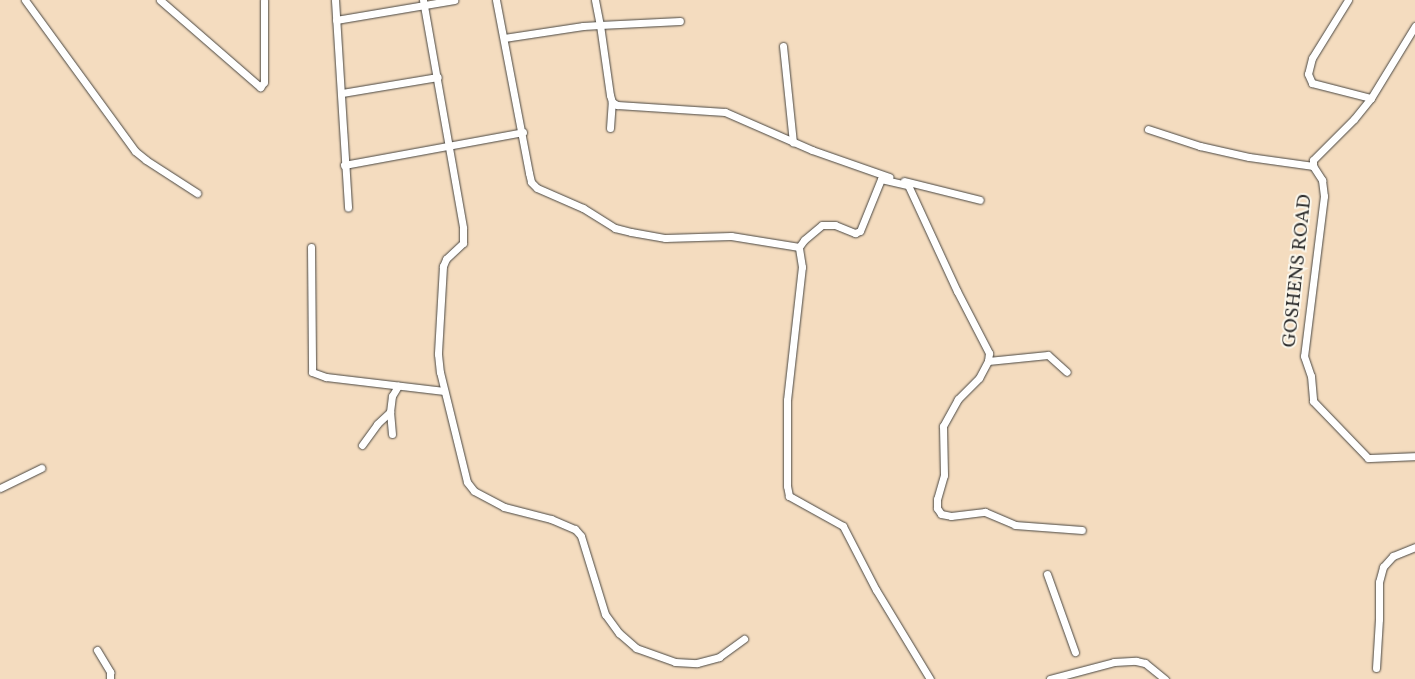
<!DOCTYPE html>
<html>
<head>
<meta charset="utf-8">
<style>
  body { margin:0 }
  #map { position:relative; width:1415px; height:679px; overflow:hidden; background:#f4dcbf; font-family:Vollkorn,serif }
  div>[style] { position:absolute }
  .roads { filter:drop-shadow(0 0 1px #494641) drop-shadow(0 0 1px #494641) }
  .minor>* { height:7px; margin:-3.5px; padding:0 3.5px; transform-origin:3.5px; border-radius:3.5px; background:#fff }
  span { translate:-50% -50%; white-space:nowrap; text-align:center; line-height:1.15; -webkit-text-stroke:4px #fbf7ec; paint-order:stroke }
  .street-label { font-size:20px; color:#2b2b2b }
</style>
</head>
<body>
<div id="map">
  <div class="roads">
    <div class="minor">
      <div style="left:25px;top:0;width:187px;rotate:53.9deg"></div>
      <div style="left:135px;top:151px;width:14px;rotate:39deg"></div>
      <div style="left:146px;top:160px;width:61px;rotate:32.9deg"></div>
      <div style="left:160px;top:0;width:133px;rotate:41deg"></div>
      <div style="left:260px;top:87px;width:6px;rotate:-51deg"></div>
      <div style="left:264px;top:82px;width:82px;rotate:-90deg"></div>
      <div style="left:335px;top:0;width:208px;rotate:86.4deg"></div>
      <div style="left:423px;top:0;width:231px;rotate:80deg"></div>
      <div style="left:463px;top:228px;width:15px;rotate:90deg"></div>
      <div style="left:463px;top:243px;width:23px;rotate:137deg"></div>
      <div style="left:446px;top:259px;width:8px;rotate:113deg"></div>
      <div style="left:443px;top:266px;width:88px;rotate:93.3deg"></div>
      <div style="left:438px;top:354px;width:18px;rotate:84deg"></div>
      <div style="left:440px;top:372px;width:113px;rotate:76.2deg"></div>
      <div style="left:467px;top:482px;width:11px;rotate:52deg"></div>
      <div style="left:474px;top:491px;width:34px;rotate:28deg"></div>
      <div style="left:504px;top:507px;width:49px;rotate:14.3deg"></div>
      <div style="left:551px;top:519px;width:26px;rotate:23deg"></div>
      <div style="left:575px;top:529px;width:9px;rotate:49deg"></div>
      <div style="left:581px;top:536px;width:82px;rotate:72.9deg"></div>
      <div style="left:605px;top:614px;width:24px;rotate:54deg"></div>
      <div style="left:619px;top:633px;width:23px;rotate:41deg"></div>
      <div style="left:636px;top:648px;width:41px;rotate:19.7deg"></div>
      <div style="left:675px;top:662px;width:22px;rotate:3deg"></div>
      <div style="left:697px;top:663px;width:23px;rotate:-15deg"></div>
      <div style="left:719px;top:657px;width:31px;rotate:-36deg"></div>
      <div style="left:496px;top:0;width:176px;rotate:79.2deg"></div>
      <div style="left:529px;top:173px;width:9px;rotate:77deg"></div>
      <div style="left:531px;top:182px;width:8px;rotate:45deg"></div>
      <div style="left:537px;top:188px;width:50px;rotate:23.5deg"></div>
      <div style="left:583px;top:208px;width:38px;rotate:32deg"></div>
      <div style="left:615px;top:228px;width:16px;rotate:14deg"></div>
      <div style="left:631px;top:232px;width:35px;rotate:10deg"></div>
      <div style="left:665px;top:238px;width:66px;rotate:-1.7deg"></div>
      <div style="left:731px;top:236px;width:69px;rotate:9.2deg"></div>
      <div style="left:595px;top:0;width:25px;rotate:79deg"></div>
      <div style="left:600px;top:25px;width:80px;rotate:-2.9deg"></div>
      <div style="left:1348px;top:0;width:68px;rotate:121.8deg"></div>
      <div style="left:1312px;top:58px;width:16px;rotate:104deg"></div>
      <div style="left:1308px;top:74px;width:10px;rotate:66deg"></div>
      <div style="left:1312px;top:83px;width:61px;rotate:14.3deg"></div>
      <div style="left:336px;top:20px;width:120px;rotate:-9.6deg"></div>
      <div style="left:1415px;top:26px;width:84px;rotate:121.4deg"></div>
      <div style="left:1371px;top:98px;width:27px;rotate:129deg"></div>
      <div style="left:1354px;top:119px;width:58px;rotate:135deg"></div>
      <div style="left:1313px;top:160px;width:6px;rotate:90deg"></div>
      <div style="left:1313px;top:166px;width:17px;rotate:57deg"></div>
      <div style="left:1322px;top:180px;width:16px;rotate:83deg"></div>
      <div style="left:1324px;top:196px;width:161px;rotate:97.1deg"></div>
      <div style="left:1304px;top:356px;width:21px;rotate:71deg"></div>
      <div style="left:1311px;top:376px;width:25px;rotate:85deg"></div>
      <div style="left:1313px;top:401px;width:79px;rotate:46deg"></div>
      <div style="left:1368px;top:458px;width:47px;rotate:-2.4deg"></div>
      <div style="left:504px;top:38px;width:80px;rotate:-8.6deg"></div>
      <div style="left:583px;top:26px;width:17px;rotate:-3deg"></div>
      <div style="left:600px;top:25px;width:71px;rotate:81.9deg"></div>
      <div style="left:610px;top:95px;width:7px;rotate:74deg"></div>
      <div style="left:612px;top:102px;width:6px;rotate:31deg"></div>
      <div style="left:617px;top:105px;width:108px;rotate:3.7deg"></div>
      <div style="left:725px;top:112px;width:95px;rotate:23.6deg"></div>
      <div style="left:812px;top:150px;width:82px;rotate:19.3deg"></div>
      <div style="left:783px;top:46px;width:97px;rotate:84.1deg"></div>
      <div style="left:342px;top:93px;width:97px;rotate:-9.5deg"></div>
      <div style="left:610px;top:128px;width:26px;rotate:-86deg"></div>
      <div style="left:1148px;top:129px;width:55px;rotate:18.1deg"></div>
      <div style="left:1200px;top:146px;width:50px;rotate:12.7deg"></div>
      <div style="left:1249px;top:157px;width:65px;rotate:8deg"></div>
      <div style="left:344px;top:165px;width:182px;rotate:-10.4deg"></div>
      <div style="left:904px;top:181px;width:78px;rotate:14deg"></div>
      <div style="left:311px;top:247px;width:125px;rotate:89.5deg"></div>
      <div style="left:312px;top:372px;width:15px;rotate:20deg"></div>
      <div style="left:326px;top:377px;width:119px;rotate:6.8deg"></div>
      <div style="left:988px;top:361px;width:60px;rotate:-5.7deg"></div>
      <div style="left:1048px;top:355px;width:25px;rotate:42deg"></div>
      <div style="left:392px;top:434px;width:22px;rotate:-95deg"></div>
      <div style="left:390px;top:412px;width:16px;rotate:-83deg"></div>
      <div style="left:392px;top:396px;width:12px;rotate:-59deg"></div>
      <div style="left:362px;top:445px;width:26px;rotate:-54deg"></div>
      <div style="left:377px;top:424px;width:18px;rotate:-43deg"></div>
      <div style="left:0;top:488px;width:46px;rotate:-26deg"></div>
      <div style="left:1047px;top:574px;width:83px;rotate:70.3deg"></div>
      <div style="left:97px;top:650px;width:26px;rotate:59deg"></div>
      <div style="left:110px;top:672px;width:7px;rotate:90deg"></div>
      <div style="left:1376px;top:668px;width:49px;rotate:-86.5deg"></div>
      <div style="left:1379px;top:619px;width:37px;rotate:-90deg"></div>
      <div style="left:1379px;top:582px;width:16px;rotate:-75deg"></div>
      <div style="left:1383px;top:567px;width:15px;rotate:-48deg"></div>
      <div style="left:1393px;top:556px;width:24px;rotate:-22deg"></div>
      <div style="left:930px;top:679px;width:104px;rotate:-121.2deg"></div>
      <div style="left:876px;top:590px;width:72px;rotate:-117.3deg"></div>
      <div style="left:843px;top:526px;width:62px;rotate:-150.9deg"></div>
      <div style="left:789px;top:496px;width:10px;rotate:-101deg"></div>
      <div style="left:787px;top:486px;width:86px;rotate:-90deg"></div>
      <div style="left:787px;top:400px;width:134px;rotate:-83.6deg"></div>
      <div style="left:802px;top:267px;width:20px;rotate:-99deg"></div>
      <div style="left:799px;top:247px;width:9px;rotate:-54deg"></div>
      <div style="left:804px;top:240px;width:23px;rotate:-40deg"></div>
      <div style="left:822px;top:225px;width:13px"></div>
      <div style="left:835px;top:225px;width:22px;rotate:22deg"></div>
      <div style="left:855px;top:233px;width:5px;rotate:-22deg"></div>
      <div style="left:860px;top:231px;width:56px;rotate:-68deg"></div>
      <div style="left:881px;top:179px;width:28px;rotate:13deg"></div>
      <div style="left:908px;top:185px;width:117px;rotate:65.2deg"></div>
      <div style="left:957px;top:291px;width:70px;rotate:62.7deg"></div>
      <div style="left:989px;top:353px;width:8px;rotate:97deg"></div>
      <div style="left:988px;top:361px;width:19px;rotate:118deg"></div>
      <div style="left:979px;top:378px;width:30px;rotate:135deg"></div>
      <div style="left:958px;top:399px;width:31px;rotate:119deg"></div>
      <div style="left:943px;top:426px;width:49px;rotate:88.8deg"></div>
      <div style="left:944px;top:475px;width:25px;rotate:106deg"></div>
      <div style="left:937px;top:499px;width:9px;rotate:90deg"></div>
      <div style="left:937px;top:508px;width:7px;rotate:56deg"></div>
      <div style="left:941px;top:514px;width:10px;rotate:11deg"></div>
      <div style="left:951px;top:516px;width:34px;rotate:-7deg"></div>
      <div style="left:985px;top:512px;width:33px;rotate:23deg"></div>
      <div style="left:1015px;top:525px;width:67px;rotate:4.3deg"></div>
      <div style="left:1050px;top:679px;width:66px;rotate:-14.9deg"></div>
      <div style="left:1114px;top:662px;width:22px;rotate:-3deg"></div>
      <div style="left:1136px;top:661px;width:9px;rotate:13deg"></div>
      <div style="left:1145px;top:663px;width:26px;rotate:39deg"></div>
    </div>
  </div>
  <div class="street-label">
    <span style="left:1298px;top:271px;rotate:-84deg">GOSHENS ROAD</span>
  </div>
</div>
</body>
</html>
